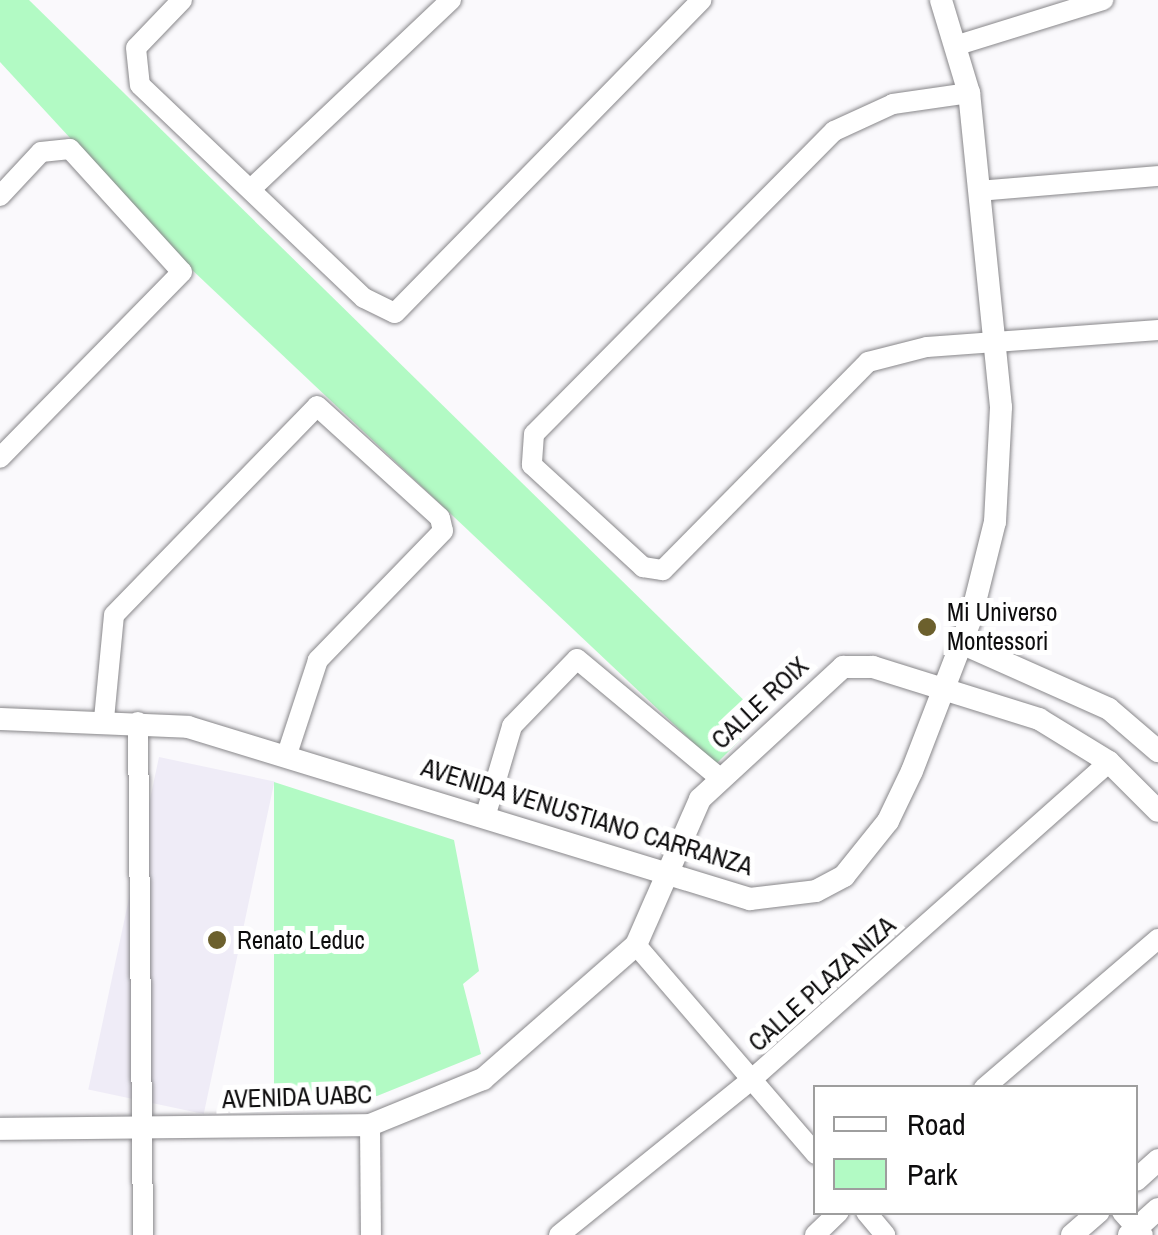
<!DOCTYPE html>
<html>
<head>
<meta charset="utf-8">
<style>
  body { margin:0 }
  #map { position:relative; width:1158px; height:1235px; overflow:hidden; background:#faf9fc; font-family:"Archivo Narrow",sans-serif }
  div>[style] { position:absolute }
  .built>* { inset:0; background:#efecf7; transform-origin:0 0 }
  .green>* { inset:0; background:#b2fac4 }
  .roads { filter:drop-shadow(0 0 2px #88878a) drop-shadow(0 0 2px #88878a) }
  .minor>* { height:20px; margin:-10px; padding:0 10px; transform-origin:10px; border-radius:10px; background:#fff }
  .tertiary>* { height:22px; margin:-11px; padding:0 11px; transform-origin:11px; border-radius:11px; background:#fff }
  .dots>* { width:28px; height:28px; translate:-50% -50%; box-sizing:border-box; border:5px solid #fff; border-radius:50% }
  span { translate:-50% -50%; white-space:nowrap; text-align:center; line-height:1.15; -webkit-text-stroke:10px #fff; paint-order:stroke }
  .poi-label { font-size:25px; color:#0d0c0d }
  .left { translate:0 -50%; text-align:left }
  .street-label { font-size:25px; color:#0d0c0d }
  .legend { position:absolute; left:813px; top:1085px; width:325px; height:130px; box-sizing:border-box; background:#fff; border:2px solid #9e9e9e; margin:0; padding:12px 18px; list-style:none; font-size:30px; color:#0d0c0d }
  .legend li { display:flex; align-items:center; gap:20px; height:50px }
  .legend b { width:50px; border:2px solid #9e9e9e }
</style>
</head>
<body>
<div id="map">
  <div class="built">
    <div style="left:159px;top:757px;width:118px;height:340px;rotate:12deg"></div>
  </div>
  <div class="green">
    <div style="clip-path:polygon(0 0,29px 0,762px 718px,716px 764px,190px 268px,0 62px)"></div>
    <div style="clip-path:polygon(274px 782px,454px 840px,479px 971px,463px 984px,481px 1054px,377px 1096px,274px 1097px)"></div>
  </div>
  <div class="roads">
    <div class="minor">
      <div style="left:182px;top:0;width:66px;rotate:133.8deg"></div>
      <div style="left:136px;top:48px;width:37px;rotate:84deg"></div>
      <div style="left:140px;top:85px;width:309px;rotate:43.6deg"></div>
      <div style="left:364px;top:298px;width:34px;rotate:26deg"></div>
      <div style="left:395px;top:313px;width:438px;rotate:-45.6deg"></div>
      <div style="left:961px;top:44px;width:149px;rotate:-17.2deg"></div>
      <div style="left:969px;top:93px;width:77px;rotate:171.8deg"></div>
      <div style="left:893px;top:104px;width:65px;rotate:155.4deg"></div>
      <div style="left:834px;top:131px;width:426px;rotate:134.7deg"></div>
      <div style="left:534px;top:434px;width:31px;rotate:94deg"></div>
      <div style="left:532px;top:465px;width:151px;rotate:42.6deg"></div>
      <div style="left:643px;top:567px;width:20px;rotate:9deg"></div>
      <div style="left:663px;top:570px;width:292px;rotate:-45.4deg"></div>
      <div style="left:868px;top:362px;width:61px;rotate:-14.3deg"></div>
      <div style="left:927px;top:347px;width:232px;rotate:-4.2deg"></div>
      <div style="left:252px;top:188px;width:274px;rotate:-43.4deg"></div>
      <div style="left:979px;top:191px;width:180px;rotate:-4.8deg"></div>
      <div style="left:0;top:196px;width:60px;rotate:-47deg"></div>
      <div style="left:41px;top:152px;width:29px;rotate:-6deg"></div>
      <div style="left:70px;top:149px;width:166px;rotate:47.7deg"></div>
      <div style="left:182px;top:272px;width:260px;rotate:134.4deg"></div>
      <div style="left:104px;top:719px;width:104px;rotate:-84.5deg"></div>
      <div style="left:114px;top:615px;width:291px;rotate:-45.8deg"></div>
      <div style="left:317px;top:406px;width:166px;rotate:42.3deg"></div>
      <div style="left:440px;top:518px;width:13px;rotate:77deg"></div>
      <div style="left:443px;top:531px;width:180px;rotate:134.1deg"></div>
      <div style="left:318px;top:660px;width:96px;rotate:108.2deg"></div>
      <div style="left:138px;top:722px;width:513px;rotate:89.44deg"></div>
      <div style="left:486px;top:814px;width:92px;rotate:-73.5deg"></div>
      <div style="left:512px;top:726px;width:93px;rotate:-45.9deg"></div>
      <div style="left:577px;top:659px;width:186px;rotate:39.8deg"></div>
      <div style="left:636px;top:945px;width:276px;rotate:49.3deg"></div>
      <div style="left:984px;top:1088px;width:229px;rotate:-40.6deg"></div>
      <div style="left:370px;top:1125px;width:110px;rotate:89.5deg"></div>
      <div style="left:866px;top:1212px;width:30px;rotate:50deg"></div>
      <div style="left:1122px;top:1212px;width:31px;rotate:48deg"></div>
      <div style="left:559px;top:1235px;width:247px;rotate:-38.9deg"></div>
      <div style="left:751px;top:1080px;width:479px;rotate:-41.6deg"></div>
      <div style="left:815px;top:1235px;width:33px;rotate:-44deg"></div>
    </div>
    <div class="tertiary">
      <div style="left:961px;top:643px;width:162px;rotate:24deg"></div>
      <div style="left:1109px;top:709px;width:65px;rotate:40.6deg"></div>
      <div style="left:0;top:719px;width:188px;rotate:2.4deg"></div>
      <div style="left:188px;top:727px;width:588px;rotate:17.02deg"></div>
      <div style="left:750px;top:899px;width:66px;rotate:-6.9deg"></div>
      <div style="left:816px;top:891px;width:32px;rotate:-28deg"></div>
      <div style="left:844px;top:876px;width:70px;rotate:-51.3deg"></div>
      <div style="left:888px;top:821px;width:55px;rotate:-64.4deg"></div>
      <div style="left:912px;top:771px;width:164px;rotate:-68.9deg"></div>
      <div style="left:971px;top:618px;width:99px;rotate:-76deg"></div>
      <div style="left:995px;top:522px;width:115px;rotate:-87deg"></div>
      <div style="left:1001px;top:407px;width:316px;rotate:-95.8deg"></div>
      <div style="left:969px;top:93px;width:97px;rotate:-106.8deg"></div>
      <div style="left:0;top:1129px;width:370px;rotate:-0.6deg"></div>
      <div style="left:370px;top:1125px;width:122px;rotate:-22.2deg"></div>
      <div style="left:483px;top:1079px;width:203px;rotate:-41.2deg"></div>
      <div style="left:636px;top:945px;width:159px;rotate:-66.3deg"></div>
      <div style="left:700px;top:799px;width:195px;rotate:-42.7deg"></div>
      <div style="left:843px;top:667px;width:30px"></div>
      <div style="left:873px;top:667px;width:174px;rotate:17.4deg"></div>
      <div style="left:1039px;top:719px;width:82px;rotate:31.6deg"></div>
      <div style="left:1109px;top:762px;width:69px;rotate:45deg"></div>
      <div style="left:1136px;top:1180px;width:30px;rotate:-42deg"></div>
      <div style="left:1072px;top:1235px;width:35px;rotate:-41deg"></div>
      <div style="left:1129px;top:1235px;width:39px;rotate:-42deg"></div>
    </div>
  </div>
  <div class="dots">
    <div style="left:927px;top:627px;background:#6c602d"></div>
    <div style="left:217px;top:940px;background:#6c602d"></div>
  </div>
  <div class="poi-label">
    <span class="left" style="left:947px;top:627px">Mi Universo<br>Montessori</span>
    <span class="left" style="left:237px;top:940px">Renato Leduc</span>
  </div>
  <div class="street-label">
    <span style="left:760px;top:703px;rotate:-43deg">CALLE ROIX</span>
    <span style="left:587px;top:817px;rotate:17deg">AVENIDA VENUSTIANO CARRANZA</span>
    <span style="left:822px;top:984px;rotate:-42deg">CALLE PLAZA NIZA</span>
    <span style="left:297px;top:1097px;rotate:-2deg">AVENIDA UABC</span>
  </div>
  <ul class="legend">
  <li><b style="height:12px;background:#fff"></b>Road</li>
  <li><b style="height:28px;background:#b2fac4"></b>Park</li>
  </ul>
</div>
</body>
</html>
